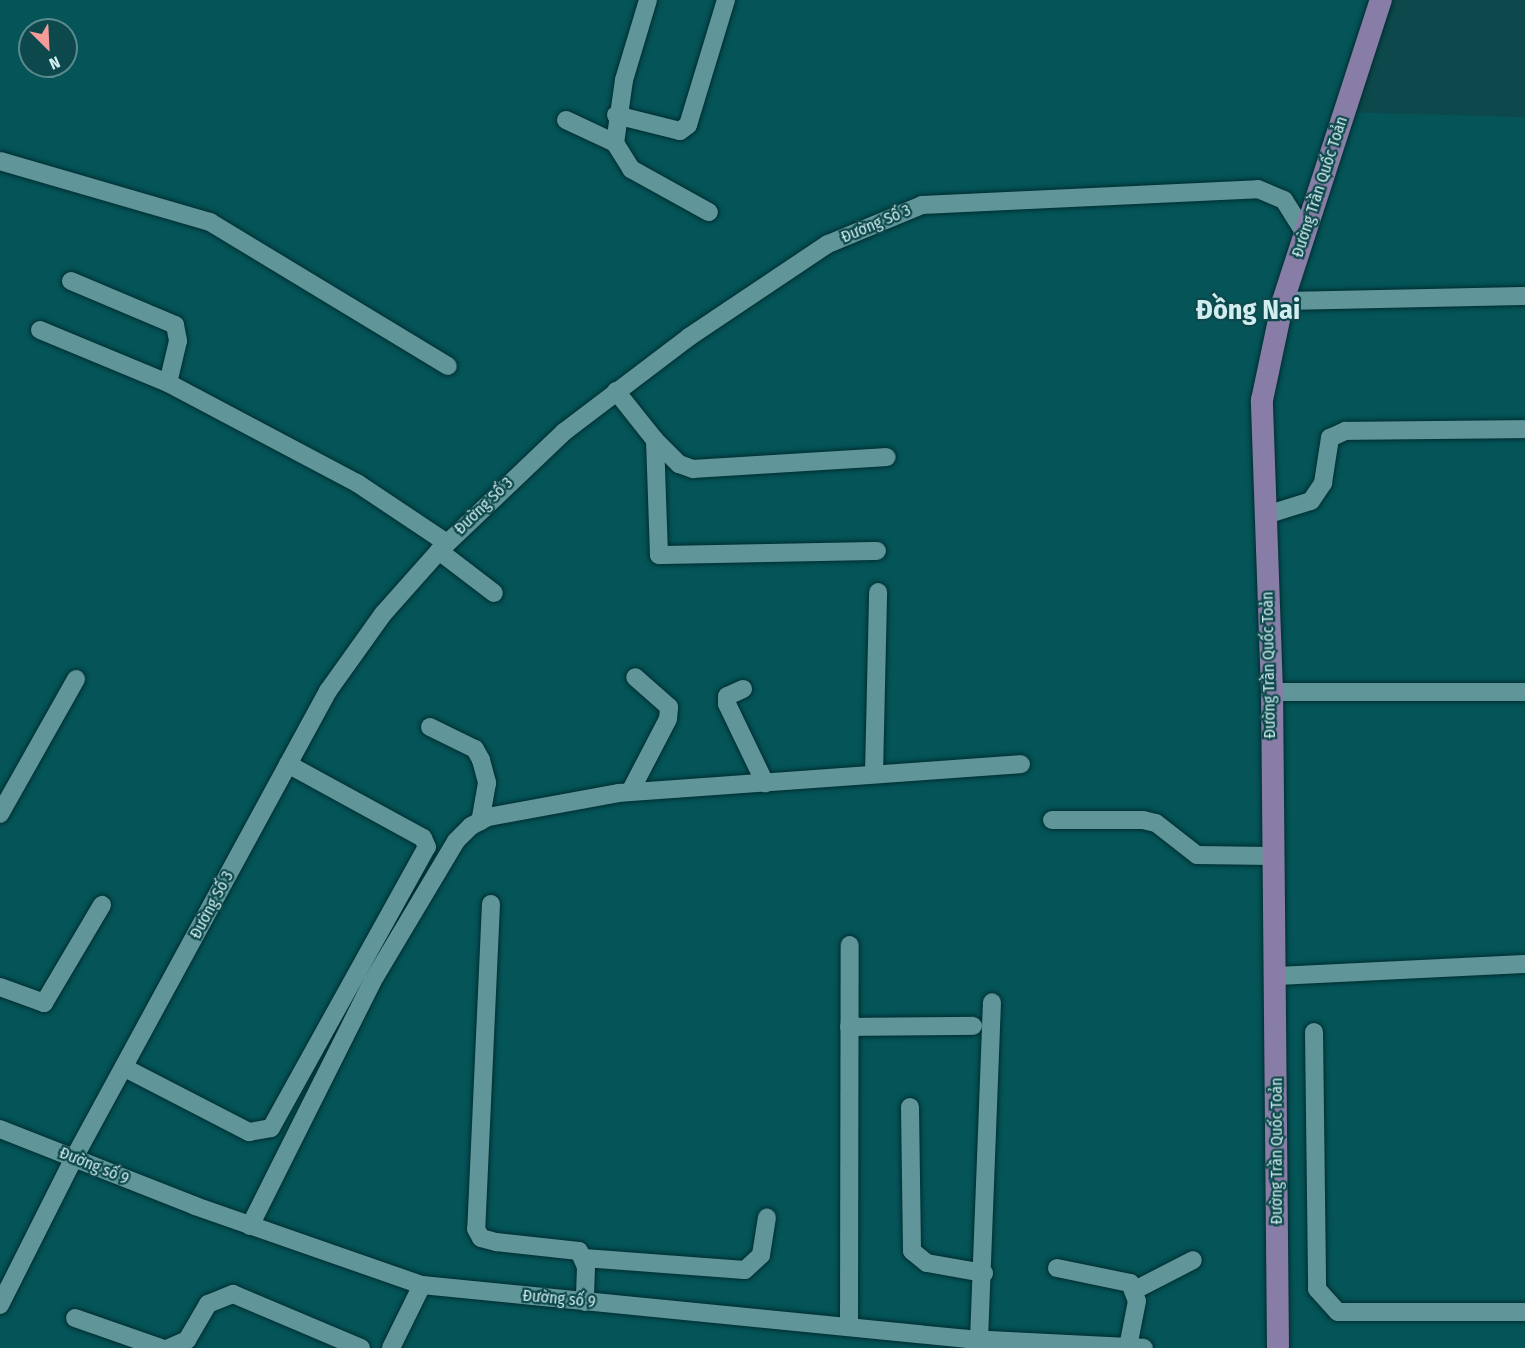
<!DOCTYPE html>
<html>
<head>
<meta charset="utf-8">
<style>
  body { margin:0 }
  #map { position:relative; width:1525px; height:1348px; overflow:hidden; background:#0d494c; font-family:"Fira Sans Condensed",sans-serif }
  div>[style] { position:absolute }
  .built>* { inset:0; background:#045458 }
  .roads { filter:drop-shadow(0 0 2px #002d30) drop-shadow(0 0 2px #002d30) }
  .minor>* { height:18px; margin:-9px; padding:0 9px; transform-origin:9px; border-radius:9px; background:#609699 }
  .major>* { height:22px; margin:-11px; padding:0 11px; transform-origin:11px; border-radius:11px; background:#887da6 }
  span { translate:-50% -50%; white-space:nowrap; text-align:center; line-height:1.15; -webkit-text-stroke:4.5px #0d494c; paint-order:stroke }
  .street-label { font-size:16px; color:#d2edef }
  .town-label { font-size:28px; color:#d2edef; font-weight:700 }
  .north { position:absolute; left:18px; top:18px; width:60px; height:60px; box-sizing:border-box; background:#0d494c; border:2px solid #5c8b8d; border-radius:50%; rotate:156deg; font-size:16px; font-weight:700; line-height:24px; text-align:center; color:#d2edef }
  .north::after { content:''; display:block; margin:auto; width:21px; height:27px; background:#f59b9a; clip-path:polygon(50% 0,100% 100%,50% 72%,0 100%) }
</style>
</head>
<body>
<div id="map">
  <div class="built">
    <div style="clip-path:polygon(evenodd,0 0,1373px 0,1336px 112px,1525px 117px,1525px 1348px,0 1348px,0 0,30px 30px,66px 30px,66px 66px,30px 66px,30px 30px)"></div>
  </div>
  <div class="roads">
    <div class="minor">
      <div style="left:648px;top:0;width:84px;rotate:106.7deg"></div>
      <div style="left:624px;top:80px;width:64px;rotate:98.1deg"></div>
      <div style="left:615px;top:143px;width:31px;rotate:58deg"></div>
      <div style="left:631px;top:169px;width:89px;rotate:28.9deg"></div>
      <div style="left:616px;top:115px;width:66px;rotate:14deg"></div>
      <div style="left:680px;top:131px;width:10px;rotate:-37deg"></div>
      <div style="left:688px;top:125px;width:131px;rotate:-73.1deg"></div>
      <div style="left:566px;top:120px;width:54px;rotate:25.1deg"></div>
      <div style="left:0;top:161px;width:219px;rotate:16.2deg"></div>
      <div style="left:210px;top:222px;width:278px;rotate:31.2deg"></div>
      <div style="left:71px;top:281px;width:113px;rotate:22.9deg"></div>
      <div style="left:175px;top:325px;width:16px;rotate:79deg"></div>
      <div style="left:178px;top:341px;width:43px;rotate:103.4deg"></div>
      <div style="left:1283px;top:301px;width:242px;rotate:-1.2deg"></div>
      <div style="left:40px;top:330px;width:139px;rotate:22.5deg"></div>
      <div style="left:168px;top:383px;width:214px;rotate:27.9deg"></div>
      <div style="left:357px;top:483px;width:108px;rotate:33.7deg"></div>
      <div style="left:616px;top:391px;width:63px;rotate:51.5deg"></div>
      <div style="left:655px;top:440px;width:34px;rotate:45deg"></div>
      <div style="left:679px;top:464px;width:15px;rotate:20deg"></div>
      <div style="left:693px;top:469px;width:194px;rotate:-3.5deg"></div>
      <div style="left:655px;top:440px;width:115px;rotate:88deg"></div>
      <div style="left:659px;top:555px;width:218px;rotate:-1.1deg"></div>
      <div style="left:1266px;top:515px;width:47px;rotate:-17.3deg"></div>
      <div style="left:1311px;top:501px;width:22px;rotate:-56deg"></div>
      <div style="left:1323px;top:483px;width:46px;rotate:-81.2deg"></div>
      <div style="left:1330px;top:438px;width:17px;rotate:-25deg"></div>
      <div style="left:1345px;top:431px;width:180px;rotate:-0.6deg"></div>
      <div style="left:439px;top:551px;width:69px;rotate:37.4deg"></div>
      <div style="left:743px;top:689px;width:17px;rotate:156deg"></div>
      <div style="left:727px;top:696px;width:8px;rotate:90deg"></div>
      <div style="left:727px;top:704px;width:88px;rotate:64.3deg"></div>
      <div style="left:1272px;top:692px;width:253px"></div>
      <div style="left:430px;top:727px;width:50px;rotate:26.1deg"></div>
      <div style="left:475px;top:749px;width:13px;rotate:61deg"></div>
      <div style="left:481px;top:760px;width:24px;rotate:75deg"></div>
      <div style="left:487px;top:783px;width:39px;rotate:100deg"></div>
      <div style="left:874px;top:774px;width:182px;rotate:-88.7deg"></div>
      <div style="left:630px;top:792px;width:82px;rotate:-62.5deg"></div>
      <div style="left:668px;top:719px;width:12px;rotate:-85deg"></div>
      <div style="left:669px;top:707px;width:45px;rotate:-138.6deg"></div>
      <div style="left:0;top:814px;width:155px;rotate:-60.6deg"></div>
      <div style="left:1052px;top:820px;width:91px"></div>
      <div style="left:1143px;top:820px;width:13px;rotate:13deg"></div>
      <div style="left:1156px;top:823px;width:52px;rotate:38deg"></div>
      <div style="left:1197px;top:855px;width:75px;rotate:0.8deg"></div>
      <div style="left:491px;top:904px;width:325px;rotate:92.6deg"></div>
      <div style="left:476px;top:1229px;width:10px;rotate:61deg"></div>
      <div style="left:481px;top:1238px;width:16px;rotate:15deg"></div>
      <div style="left:496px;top:1242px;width:83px;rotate:6.2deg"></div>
      <div style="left:579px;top:1251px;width:17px;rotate:66deg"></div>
      <div style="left:586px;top:1267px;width:35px;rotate:92deg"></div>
      <div style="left:1276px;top:976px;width:249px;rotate:-2.8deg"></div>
      <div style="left:0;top:987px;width:47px;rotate:20deg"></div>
      <div style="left:44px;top:1003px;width:114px;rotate:-59.4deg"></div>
      <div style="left:849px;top:1027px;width:124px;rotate:-0.5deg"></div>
      <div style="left:1314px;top:1032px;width:257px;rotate:89.3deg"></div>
      <div style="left:1317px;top:1289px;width:31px;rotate:48deg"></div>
      <div style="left:1338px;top:1312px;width:187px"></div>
      <div style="left:125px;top:1068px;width:140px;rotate:27.3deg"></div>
      <div style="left:249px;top:1132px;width:22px;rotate:-10deg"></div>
      <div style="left:271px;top:1128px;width:321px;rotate:-61deg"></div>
      <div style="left:427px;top:847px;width:10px;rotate:-114deg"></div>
      <div style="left:423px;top:838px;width:154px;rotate:-151.3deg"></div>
      <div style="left:910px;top:1107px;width:144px;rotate:89.2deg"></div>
      <div style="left:912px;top:1251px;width:19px;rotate:39deg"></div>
      <div style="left:927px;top:1263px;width:58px;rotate:10deg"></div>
      <div style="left:0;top:1129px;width:210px;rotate:21.5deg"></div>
      <div style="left:195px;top:1206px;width:240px;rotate:19.2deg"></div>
      <div style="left:422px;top:1285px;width:549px;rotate:5.65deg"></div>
      <div style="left:968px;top:1339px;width:176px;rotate:2.9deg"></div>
      <div style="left:250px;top:1226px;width:273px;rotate:-63.4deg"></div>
      <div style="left:372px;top:982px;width:164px;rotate:-59.2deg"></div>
      <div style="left:456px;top:841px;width:21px;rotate:-45deg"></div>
      <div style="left:471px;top:826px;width:19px;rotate:-28deg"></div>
      <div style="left:488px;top:817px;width:133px;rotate:-10.4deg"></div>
      <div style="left:619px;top:793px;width:403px;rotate:-4.1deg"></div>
      <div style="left:584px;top:1258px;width:161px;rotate:4.3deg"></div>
      <div style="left:745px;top:1270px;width:22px;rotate:-43deg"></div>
      <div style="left:761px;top:1255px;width:38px;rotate:-81deg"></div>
      <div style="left:1057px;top:1268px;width:75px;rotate:11.6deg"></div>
      <div style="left:1130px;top:1283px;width:19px;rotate:69deg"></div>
      <div style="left:1137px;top:1301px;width:47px;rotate:101.1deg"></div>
      <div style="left:1135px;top:1290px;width:65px;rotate:-27.3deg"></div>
      <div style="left:0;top:1305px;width:165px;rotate:-63.3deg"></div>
      <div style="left:74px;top:1158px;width:532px;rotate:-61.46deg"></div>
      <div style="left:328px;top:691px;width:95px;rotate:-54.5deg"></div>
      <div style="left:383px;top:614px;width:84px;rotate:-48.4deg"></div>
      <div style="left:439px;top:551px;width:173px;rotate:-43.6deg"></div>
      <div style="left:564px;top:432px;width:157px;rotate:-37.2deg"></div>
      <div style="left:689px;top:337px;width:167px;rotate:-33.8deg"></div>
      <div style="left:828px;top:244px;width:102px;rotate:-22.5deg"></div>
      <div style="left:922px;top:205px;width:336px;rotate:-2.7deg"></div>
      <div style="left:1258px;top:189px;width:28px;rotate:23deg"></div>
      <div style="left:1284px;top:200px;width:39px;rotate:58deg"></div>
      <div style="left:75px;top:1318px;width:91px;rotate:19.2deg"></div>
      <div style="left:849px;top:1327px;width:382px;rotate:-89.9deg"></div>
      <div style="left:979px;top:1340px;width:338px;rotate:-87.8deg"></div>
      <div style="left:169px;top:1348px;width:20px;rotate:-24deg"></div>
      <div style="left:187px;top:1340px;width:42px;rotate:-59.7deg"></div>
      <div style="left:208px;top:1304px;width:27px;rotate:-22deg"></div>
      <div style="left:233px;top:1294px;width:139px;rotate:22.9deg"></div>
      <div style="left:391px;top:1348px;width:70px;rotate:-63.8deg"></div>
    </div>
    <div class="major">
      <div style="left:1278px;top:1348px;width:656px;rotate:-90.52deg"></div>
      <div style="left:1272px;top:692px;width:292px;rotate:-92deg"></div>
      <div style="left:1262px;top:400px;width:101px;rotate:-78deg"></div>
      <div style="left:1283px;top:301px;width:317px;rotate:-72deg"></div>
    </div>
  </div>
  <div class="street-label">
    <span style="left:1320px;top:187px;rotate:-72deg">Đường Trần Quốc Toản</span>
    <span style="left:876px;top:224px;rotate:-23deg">Đường Số 3</span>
    <span style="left:484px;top:506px;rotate:-44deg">Đường Số 3</span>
    <span style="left:1269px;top:665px;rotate:-91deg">Đường Trần Quốc Toản</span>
    <span style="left:212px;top:905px;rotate:-62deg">Đường Số 3</span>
    <span style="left:1277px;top:1151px;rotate:-90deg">Đường Trần Quốc Toản</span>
    <span style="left:94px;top:1166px;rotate:22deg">Đường số 9</span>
    <span style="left:559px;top:1299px;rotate:5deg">Đường số 9</span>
  </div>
  <div class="town-label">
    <span style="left:1248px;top:310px">Đồng Nai</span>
  </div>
  <div class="north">N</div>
</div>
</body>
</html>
